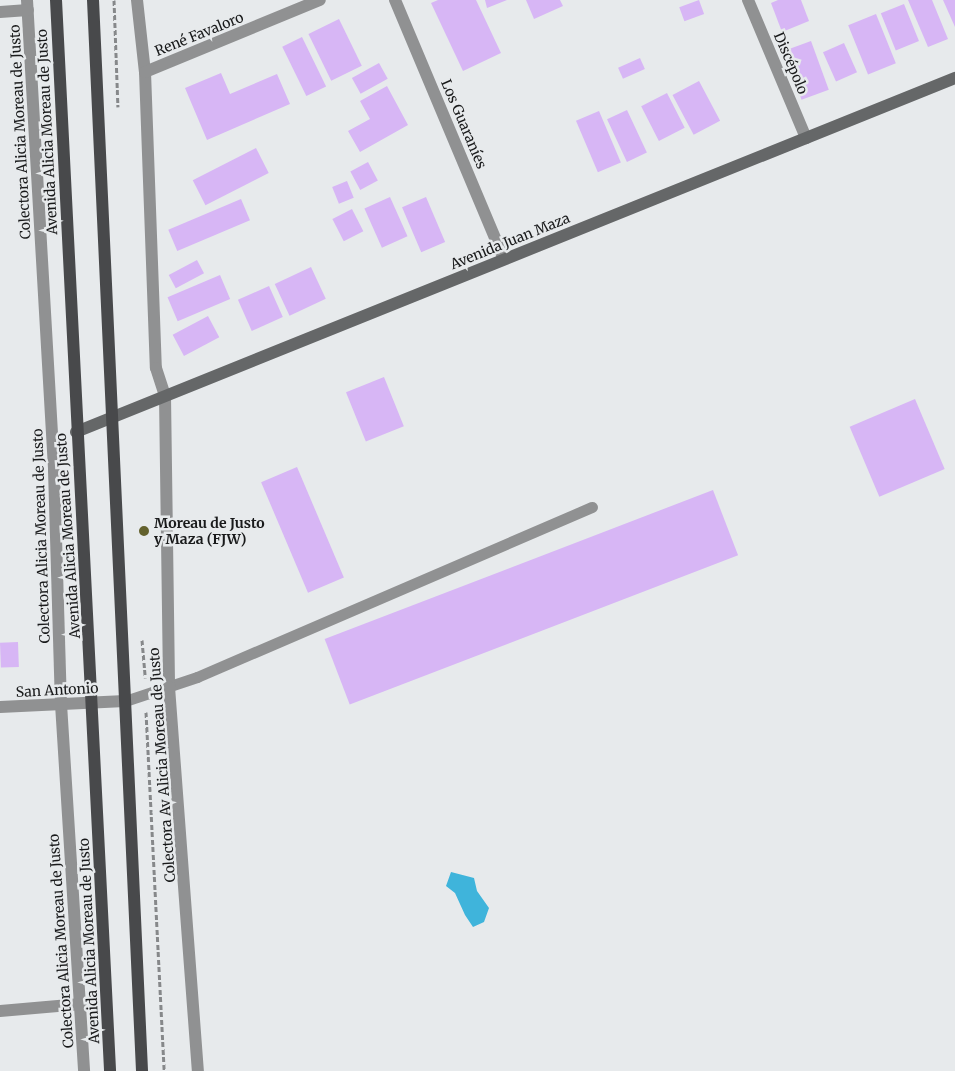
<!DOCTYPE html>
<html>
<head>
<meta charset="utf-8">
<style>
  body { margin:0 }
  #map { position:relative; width:955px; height:1071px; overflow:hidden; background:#e7eaec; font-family:Merriweather,serif }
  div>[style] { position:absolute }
  .water>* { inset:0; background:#3fb4db }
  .building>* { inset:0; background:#d7b6f5; transform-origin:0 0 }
  .path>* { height:3px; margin-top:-1.5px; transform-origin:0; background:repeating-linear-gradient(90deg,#86888a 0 5px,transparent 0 7.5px) }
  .service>* { height:11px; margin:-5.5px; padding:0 5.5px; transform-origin:5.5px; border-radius:5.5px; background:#909192 }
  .minor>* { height:12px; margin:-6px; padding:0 6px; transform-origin:6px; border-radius:6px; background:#909192 }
  .secondary>* { height:12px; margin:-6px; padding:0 6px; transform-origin:6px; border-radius:6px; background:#656768 }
  .primary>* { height:12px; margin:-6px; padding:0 6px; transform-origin:6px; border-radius:6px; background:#48494b }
  .dots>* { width:14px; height:14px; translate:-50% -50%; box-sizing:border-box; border:2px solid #e7eaec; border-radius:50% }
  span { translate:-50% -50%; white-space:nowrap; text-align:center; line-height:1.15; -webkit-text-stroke:5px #e7eaec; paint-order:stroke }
  .street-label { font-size:14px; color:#191a1b }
  .poi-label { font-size:14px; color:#191a1b; font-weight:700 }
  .left { translate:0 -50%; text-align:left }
</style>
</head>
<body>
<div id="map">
  <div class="water">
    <div style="clip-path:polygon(451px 872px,474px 878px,477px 891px,489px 908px,484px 922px,473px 927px,465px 915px,455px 893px,446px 886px)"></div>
  </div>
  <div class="building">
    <div style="clip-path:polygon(438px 0,476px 0,501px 53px,463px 71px,431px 3px)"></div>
    <div style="clip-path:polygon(485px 0,507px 0,487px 8px)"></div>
    <div style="clip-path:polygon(526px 0,560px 0,563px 6px,534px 19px)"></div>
    <div style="left:699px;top:0;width:15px;height:21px;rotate:70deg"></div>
    <div style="clip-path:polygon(778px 0,801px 0,809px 21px,782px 32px,771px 3px)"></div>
    <div style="clip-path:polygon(908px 0,932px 0,948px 39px,928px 47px)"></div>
    <div style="clip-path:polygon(943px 0,955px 0,955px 27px)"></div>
    <div style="left:904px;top:4px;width:40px;height:25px;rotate:68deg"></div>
    <div style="left:876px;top:14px;width:53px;height:30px;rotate:68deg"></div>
    <div style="left:339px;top:19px;width:52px;height:34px;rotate:64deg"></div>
    <div style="left:302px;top:37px;width:55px;height:22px;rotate:64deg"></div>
    <div style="left:811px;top:41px;width:52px;height:29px;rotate:70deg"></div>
    <div style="left:844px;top:43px;width:32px;height:23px;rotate:66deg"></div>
    <div style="left:640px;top:58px;width:12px;height:24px;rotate:66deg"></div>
    <div style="left:379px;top:63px;width:18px;height:31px;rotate:61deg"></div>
    <div style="clip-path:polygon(221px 73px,230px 94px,277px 74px,290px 104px,207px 140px,185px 88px)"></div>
    <div style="left:699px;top:81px;width:45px;height:30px;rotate:62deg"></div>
    <div style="clip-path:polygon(387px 86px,408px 125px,360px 152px,348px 131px,370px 119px,360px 101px)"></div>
    <div style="left:667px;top:93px;width:39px;height:29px;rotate:63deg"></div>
    <div style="left:627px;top:110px;width:47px;height:22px;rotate:65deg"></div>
    <div style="left:599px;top:111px;width:56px;height:25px;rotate:67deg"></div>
    <div style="left:256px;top:148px;width:28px;height:71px;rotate:63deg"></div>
    <div style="left:368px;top:162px;width:21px;height:20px;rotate:62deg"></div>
    <div style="left:347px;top:181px;width:18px;height:16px;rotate:68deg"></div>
    <div style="left:390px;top:197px;width:43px;height:28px;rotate:66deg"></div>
    <div style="left:426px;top:197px;width:49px;height:26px;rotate:67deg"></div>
    <div style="left:241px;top:199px;width:23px;height:79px;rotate:67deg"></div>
    <div style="left:352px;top:209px;width:25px;height:22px;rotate:63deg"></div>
    <div style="left:197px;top:260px;width:15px;height:32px;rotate:62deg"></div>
    <div style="left:311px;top:267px;width:35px;height:40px;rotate:65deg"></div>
    <div style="left:220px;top:275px;width:26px;height:57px;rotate:67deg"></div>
    <div style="left:269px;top:286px;width:34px;height:34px;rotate:66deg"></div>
    <div style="left:208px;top:316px;width:24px;height:40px;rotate:62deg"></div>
    <div style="left:384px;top:377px;width:53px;height:41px;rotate:68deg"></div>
    <div style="left:915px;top:399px;width:76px;height:71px;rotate:67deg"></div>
    <div style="left:297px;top:467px;width:120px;height:39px;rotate:67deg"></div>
    <div style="left:713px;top:490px;width:70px;height:416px;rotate:69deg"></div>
    <div style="left:18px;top:642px;width:25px;height:18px;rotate:88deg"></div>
  </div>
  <div class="path">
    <div style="left:114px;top:0;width:107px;rotate:87.9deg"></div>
    <div style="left:142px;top:640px;width:38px;rotate:85deg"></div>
    <div style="left:146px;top:712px;width:359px;rotate:87.1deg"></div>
  </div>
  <div class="service">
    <div style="left:125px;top:701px;width:76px;rotate:-18.4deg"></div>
    <div style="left:197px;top:677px;width:430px;rotate:-23.3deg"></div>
  </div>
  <div class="minor">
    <div style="left:27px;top:0;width:471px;rotate:86.7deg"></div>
    <div style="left:54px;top:470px;width:234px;rotate:88.3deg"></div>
    <div style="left:61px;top:704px;width:368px;rotate:86.4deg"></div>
    <div style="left:137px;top:0;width:72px;rotate:83.7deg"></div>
    <div style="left:145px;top:72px;width:296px;rotate:87.9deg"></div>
    <div style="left:156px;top:368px;width:29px;rotate:72deg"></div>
    <div style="left:165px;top:396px;width:291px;rotate:89.2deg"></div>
    <div style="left:169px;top:687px;width:385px;rotate:85.7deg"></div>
    <div style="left:395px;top:0;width:281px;rotate:67.2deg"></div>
    <div style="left:748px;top:0;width:150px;rotate:67.2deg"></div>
    <div style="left:0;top:12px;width:28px;rotate:-4deg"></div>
    <div style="left:145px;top:72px;width:189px;rotate:-22.4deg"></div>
    <div style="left:0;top:707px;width:125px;rotate:-2.7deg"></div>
    <div style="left:0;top:1011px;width:81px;rotate:-4.9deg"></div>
  </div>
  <div class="secondary">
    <div style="left:76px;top:432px;width:948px;rotate:-21.94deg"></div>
  </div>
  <div class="primary">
    <div style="left:56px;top:0;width:1072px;rotate:87.11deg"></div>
    <div style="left:93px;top:0;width:1072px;rotate:87.38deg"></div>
  </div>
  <div class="dots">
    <div style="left:144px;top:531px;background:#63612d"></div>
  </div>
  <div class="street-label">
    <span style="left:199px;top:34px;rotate:-22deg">René Favaloro</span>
    <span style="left:791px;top:63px;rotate:67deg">Discépolo</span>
    <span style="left:464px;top:124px;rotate:67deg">Los Guaraníes</span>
    <span style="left:20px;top:132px;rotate:-93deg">Colectora Alicia Moreau de Justo</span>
    <span style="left:47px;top:132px;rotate:-93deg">Avenida Alicia Moreau de Justo</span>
    <span style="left:510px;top:241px;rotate:-22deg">Avenida Juan Maza</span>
    <span style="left:41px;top:536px;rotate:-92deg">Colectora Alicia Moreau de Justo</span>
    <span style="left:68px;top:536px;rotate:-94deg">Avenida Alicia Moreau de Justo</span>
    <span style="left:57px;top:690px;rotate:-3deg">San Antonio</span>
    <span style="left:162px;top:765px;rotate:-94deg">Colectora Av Alicia Moreau de Justo</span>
    <span style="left:61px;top:941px;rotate:-94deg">Colectora Alicia Moreau de Justo</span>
    <span style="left:89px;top:941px;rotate:-93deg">Avenida Alicia Moreau de Justo</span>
  </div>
  <div class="poi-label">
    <span class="left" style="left:154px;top:531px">Moreau de Justo<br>y Maza (FJW)</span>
  </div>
</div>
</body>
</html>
